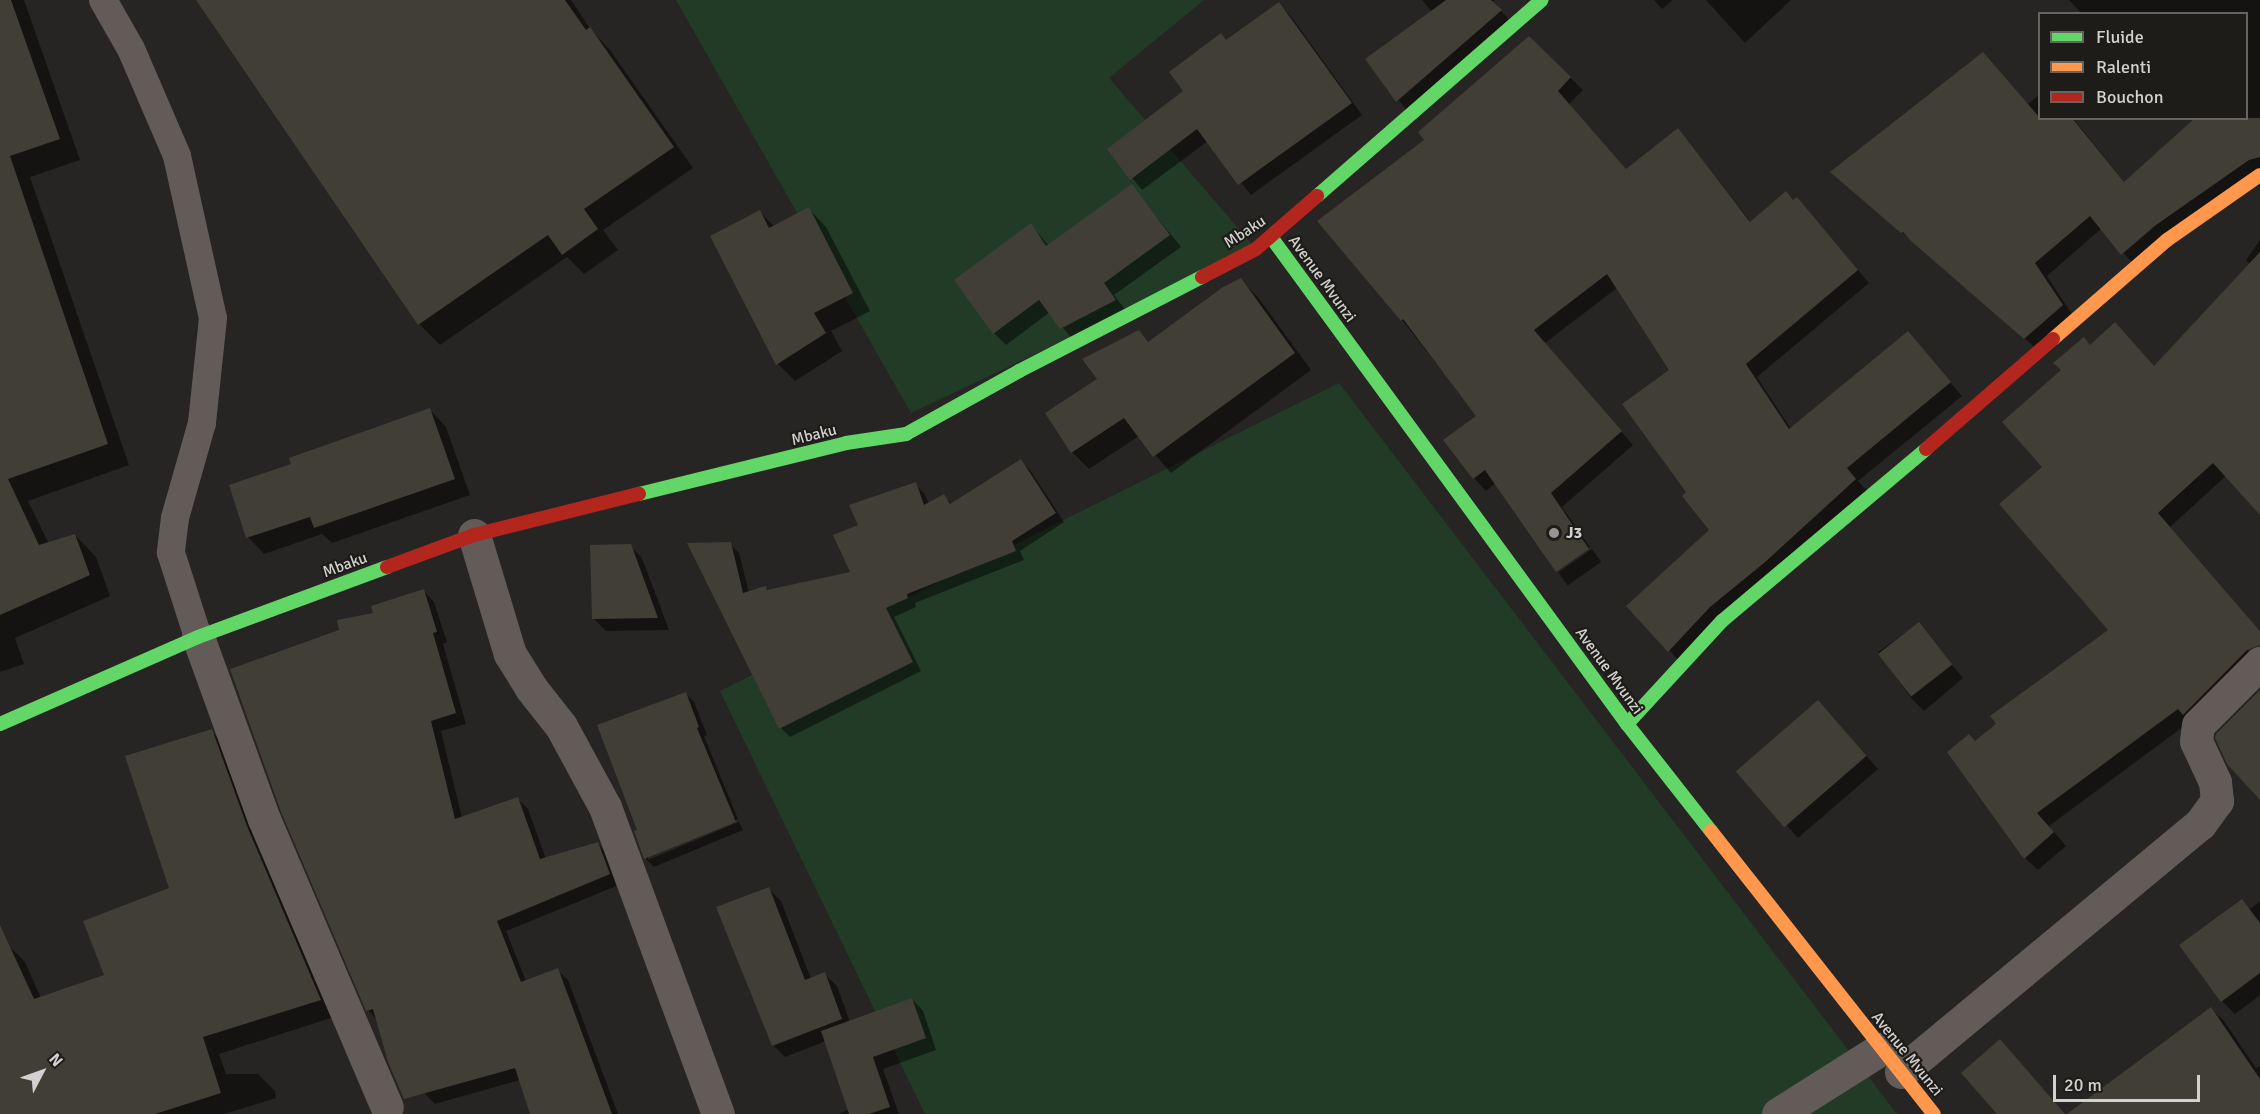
<!DOCTYPE html>
<html>
<head>
<meta charset="utf-8">
<style>
  body { margin:0 }
  #map { position:relative; width:2260px; height:1114px; overflow:hidden; background:#262523; font-family:Signika,sans-serif }
  div>[style] { position:absolute }
  .green>* { inset:0; background:#223b27 }
  .shadow>* { inset:0; background:#0007; transform-origin:0 0 }
  .building>* { inset:0; background:#413e35; transform-origin:0 0 }
  .lane>* { height:28px; margin:-14px; padding:0 14px; transform-origin:14px; border-radius:14px; background:#625b58 }
  .street>* { height:33px; margin:-16.5px; padding:0 16.5px; transform-origin:16.5px; border-radius:16.5px; background:#625b58 }
  .fast>* { height:14px; margin:-7px; padding:0 7px; transform-origin:7px; border-radius:7px; background:#63d668 }
  .slow>* { height:14px; margin:-7px; padding:0 7px; transform-origin:7px; border-radius:7px; background:#ff974d }
  .jam>* { height:14px; margin:-7px; padding:0 7px; transform-origin:7px; border-radius:7px; background:#b3261e }
  .dots>* { width:16px; height:16px; translate:-50% -50%; box-sizing:border-box; border:3px solid #1d1c18; border-radius:50% }
  span { translate:-50% -50%; white-space:nowrap; text-align:center; line-height:1.15; -webkit-text-stroke:4.5px #1d1c18; paint-order:stroke }
  .street-label { font-size:16px; color:#d2d1cf }
  .poi-label { font-size:16px; color:#d2d1cf; font-weight:700 }
  .left { translate:0 -50%; text-align:left }
  .legend { position:absolute; left:2038px; top:12px; width:210px; height:108px; box-sizing:border-box; background:#1d1c18; border:2px solid #656461; margin:0; padding:8px 10px; list-style:none; font-size:18px; color:#d2d1cf }
  .legend li { display:flex; align-items:center; gap:12px; height:30px }
  .legend b { width:30px; border:2px solid #656461 }
  .north { position:absolute; left:12px; top:1042px; width:60px; height:60px; -webkit-text-stroke:4px #1d1c18; paint-order:stroke; rotate:49deg; font-size:16px; font-weight:700; line-height:24px; text-align:center; color:#d2d1cf }
  .north::after { content:''; display:block; margin:auto; width:21px; height:27px; background:#d2d1cf; clip-path:polygon(50% 0,100% 100%,50% 72%,0 100%) }
  .scale { position:absolute; left:2053px; top:1075px; width:147px; height:27px; box-sizing:border-box; border:3px solid #d2d1cf; border-top:0; padding-left:8px; font-size:18px; line-height:21px; white-space:nowrap; color:#d2d1cf; -webkit-text-stroke:4px #1d1c18; paint-order:stroke }
</style>
</head>
<body>
<div id="map">
  <div class="green">
    <div style="clip-path:polygon(676px 0,1204px 0,1109px 78px,1256px 249px,911px 413px)"></div>
    <div style="clip-path:polygon(1339px 383px,1897px 1114px,925px 1114px,720px 691px)"></div>
  </div>
  <div class="shadow">
    <div style="clip-path:polygon(0 0,24px 0,80px 160px,30px 177px,129px 465px,28px 501px,49px 544px,75px 535px,96px 557px,110px 596px,15px 638px,24px 664px,0 672px)"></div>
    <div style="clip-path:polygon(197px 0,571px 0,591px 30px,610px 50px,693px 168px,603px 230px,618px 250px,584px 274px,567px 257px,440px 345px,419px 324px)"></div>
    <div style="clip-path:polygon(1422px 0,1495px 0,1492px 2px,1513px 23px,1409px 113px,1367px 60px,1432px 12px)"></div>
    <div style="clip-path:polygon(1654px 0,1673px 0,1662px 9px)"></div>
    <div style="clip-path:polygon(1706px 0,1791px 0,1745px 43px)"></div>
    <div style="clip-path:polygon(2069px 0,2260px 0,2260px 174px,2135px 266px,2102px 228px,2047px 276px,2075px 319px,2038px 350px,1832px 172px,1983px 54px,2028px 104px,2040px 94px,2040px 118px,2073px 118px,2125px 183px,2246px 118px,2246px 14px,2082px 14px)"></div>
    <div style="clip-path:polygon(1279px 4px,1290px 15px,1362px 115px,1251px 195px,1208px 141px,1142px 190px,1109px 149px,1185px 92px,1227px 41px)"></div>
    <div style="clip-path:polygon(1529px 38px,1583px 90px,1569px 104px,1626px 170px,1678px 130px,1751px 222px,1797px 199px,1869px 283px,1757px 377px,1791px 429px,1908px 333px,1962px 396px,1858px 481px,1868px 492px,1681px 663px,1628px 606px,1711px 531px,1689px 492px,1671px 371px,1617px 288px,1545px 343px,1633px 445px,1562px 507px,1590px 547px,1557px 569px,1496px 483px,1486px 491px,1474px 478px,1478px 416px,1402px 320px,1426px 140px)"></div>
    <div style="clip-path:polygon(1132px 186px,1181px 247px,1114px 295px,1127px 312px,1073px 340px,1050px 312px,1006px 345px,994px 333px,1031px 225px,1049px 246px)"></div>
    <div style="clip-path:polygon(809px 209px,826px 227px,870px 311px,831px 331px,842px 351px,795px 381px,778px 364px,712px 237px,760px 212px,775px 227px)"></div>
    <div style="clip-path:polygon(2260px 240px,2260px 513px,2226px 476px,2170px 527px,2260px 631px,2260px 635px,2246px 648px,2259px 663px,2191px 721px,2049px 826px,2066px 846px,2038px 870px,2025px 858px,1976px 743px,2110px 630px,2044px 467px,2063px 371px,2084px 339px,2091px 346px,2155px 368px,2251px 265px,2246px 260px)"></div>
    <div style="clip-path:polygon(1240px 280px,1257px 296px,1311px 370px,1171px 473px,1139px 436px,1089px 469px,1072px 452px,1047px 414px,1099px 380px,1138px 332px,1149px 343px)"></div>
    <div style="clip-path:polygon(430px 410px,446px 427px,470px 495px,332px 543px,322px 534px,264px 554px,248px 537px,293px 465px)"></div>
    <div style="clip-path:polygon(1021px 461px,1030px 470px,1064px 522px,1020px 551px,1024px 560px,915px 603px,916px 607px,894px 617px,921px 671px,790px 737px,781px 728px,689px 545px,730px 544px,739px 553px,749px 593px,766px 588px,769px 591px,852px 573px,860px 526px,915px 484px,924px 493px,929px 504px,944px 496px,952px 504px)"></div>
    <div style="clip-path:polygon(630px 546px,642px 558px,669px 630px,606px 631px,593px 618px)"></div>
    <div style="left:1592px;top:549px;width:16px;height:41px;rotate:55deg"></div>
    <div style="clip-path:polygon(424px 591px,434px 602px,447px 642px,443px 644px,466px 724px,441px 731px,462px 818px,517px 798px,528px 809px,546px 859px,597px 843px,608px 854px,619px 885px,506px 931px,526px 981px,557px 970px,568px 980px,618px 1114px,532px 1114px,520px 1080px,435px 1104px,424px 1093px,377px 1020px,368px 1010px,341px 631px)"></div>
    <div style="clip-path:polygon(1918px 624px,1963px 678px,1924px 711px,1912px 699px,1878px 652px)"></div>
    <div style="clip-path:polygon(686px 694px,694px 702px,707px 735px,704px 736px,738px 819px,648px 856px,648px 860px,739px 822px,743px 830px,654px 867px,646px 859px,636px 832px,639px 831px)"></div>
    <div style="clip-path:polygon(1830px 714px,1878px 769px,1798px 838px,1738px 772px)"></div>
    <div style="clip-path:polygon(211px 731px,228px 748px,337px 1016px,219px 1054px,226px 1074px,258px 1074px,275px 1091px,276px 1098px,224px 1114px,0 1114px,0 949px,8px 945px,25px 962px,41px 998px,106px 976px,171px 889px)"></div>
    <div style="clip-path:polygon(769px 889px,781px 901px,811px 979px,824px 974px,837px 986px,850px 1022px,912px 999px,923px 1011px,936px 1050px,883px 1069px,899px 1114px,839px 1114px,849px 1109px,826px 1041px,785px 1057px,773px 1045px)"></div>
    <div style="clip-path:polygon(2242px 901px,2250px 909px,2260px 901px,2260px 995px,2235px 1014px,2222px 1001px)"></div>
    <div style="clip-path:polygon(2211px 1009px,2224px 1021px,2256px 1068px,2260px 1066px,2260px 1114px,2070px 1114px)"></div>
  </div>
  <div class="building">
    <div style="clip-path:polygon(0 0,11px 0,60px 139px,10px 156px,108px 444px,8px 479px,39px 545px,75px 534px,90px 575px,0 615px)"></div>
    <div style="clip-path:polygon(196px 0,565px 0,586px 30px,590px 27px,674px 147px,584px 209px,598px 229px,562px 255px,548px 235px,418px 325px)"></div>
    <div style="clip-path:polygon(1446px 0,1491px 0,1502px 10px,1396px 102px,1365px 59px)"></div>
    <div style="clip-path:polygon(1279px 2px,1352px 103px,1238px 185px,1197px 129px,1130px 180px,1107px 149px,1183px 91px,1169px 72px,1221px 33px,1226px 40px)"></div>
    <div style="clip-path:polygon(1529px 36px,1571px 77px,1558px 91px,1626px 169px,1678px 128px,1750px 222px,1786px 191px,1793px 200px,1797px 197px,1858px 270px,1746px 364px,1789px 429px,1908px 331px,1951px 382px,1847px 468px,1856px 479px,1764px 563px,1710px 607px,1668px 652px,1626px 606px,1709px 530px,1682px 496px,1686px 492px,1622px 404px,1669px 370px,1607px 274px,1534px 330px,1622px 431px,1551px 493px,1589px 549px,1556px 572px,1485px 470px,1473px 479px,1443px 440px,1476px 416px,1403px 319px,1401px 321px,1317px 221px,1424px 140px,1418px 132px)"></div>
    <div style="clip-path:polygon(1983px 52px,2040px 118px,2072px 118px,2124px 182px,2195px 118px,2260px 118px,2260px 157px,2249px 160px,2156px 225px,2121px 255px,2090px 216px,2035px 263px,2063px 305px,2024px 339px,1911px 241px,1903px 232px,1901px 233px,1830px 172px)"></div>
    <div style="clip-path:polygon(1132px 184px,1170px 235px,1104px 283px,1116px 300px,1060px 329px,1039px 300px,993px 334px,954px 280px,1031px 223px,1046px 246px)"></div>
    <div style="clip-path:polygon(809px 207px,853px 293px,814px 313px,826px 333px,776px 365px,710px 236px,760px 210px,769px 228px)"></div>
    <div style="clip-path:polygon(2260px 252px,2260px 515px,2213px 463px,2158px 513px,2260px 631px,2260px 645px,2247px 650px,2183px 715px,2178px 709px,2037px 813px,2054px 832px,2024px 859px,1947px 752px,1969px 734px,1975px 741px,1996px 724px,1990px 716px,2108px 630px,1999px 504px,2042px 467px,2002px 422px,2061px 370px,2053px 363px,2084px 337px,2090px 345px,2115px 322px,2154px 366px)"></div>
    <div style="clip-path:polygon(1241px 278px,1295px 353px,1153px 457px,1124px 418px,1071px 453px,1045px 413px,1097px 379px,1082px 359px,1139px 330px,1148px 342px,1223px 287px)"></div>
    <div style="clip-path:polygon(430px 408px,455px 479px,314px 528px,310px 517px,246px 538px,229px 485px,291px 464px,289px 458px)"></div>
    <div style="clip-path:polygon(1021px 459px,1056px 513px,1012px 541px,1016px 551px,907px 594px,908px 598px,886px 608px,913px 662px,779px 729px,687px 543px,731px 542px,743px 593px,766px 586px,767px 590px,850px 572px,833px 535px,858px 525px,849px 505px,916px 482px,924px 505px,944px 494px,950px 504px)"></div>
    <div style="clip-path:polygon(631px 544px,658px 618px,592px 619px,590px 545px)"></div>
    <div style="clip-path:polygon(424px 589px,437px 632px,433px 633px,456px 713px,431px 721px,455px 819px,518px 797px,540px 859px,598px 842px,610px 874px,497px 921px,521px 982px,558px 968px,612px 1114px,530px 1114px,515px 1068px,404px 1099px,388px 1062px,373px 1009px,366px 1011px,281px 812px,230px 669px,339px 630px,337px 620px,373px 613px,371px 606px)"></div>
    <div style="left:1919px;top:622px;width:54px;height:52px;rotate:52deg"></div>
    <div style="clip-path:polygon(2260px 690px,2260px 800px,2227px 764px,2215px 738px,2216px 734px)"></div>
    <div style="clip-path:polygon(686px 692px,699px 727px,697px 728px,736px 822px,644px 859px,634px 831px,637px 830px,597px 725px)"></div>
    <div style="left:1818px;top:700px;width:74px;height:109px;rotate:49deg"></div>
    <div style="clip-path:polygon(212px 729px,247px 826px,321px 1000px,203px 1037px,221px 1093px,155px 1114px,0 1114px,0 925px,34px 999px,104px 975px,83px 921px,169px 888px,125px 756px)"></div>
    <div style="clip-path:polygon(769px 887px,805px 980px,825px 972px,842px 1019px,772px 1046px,716px 907px)"></div>
    <div style="clip-path:polygon(2242px 899px,2260px 923px,2260px 973px,2221px 1002px,2179px 945px)"></div>
    <div style="clip-path:polygon(912px 998px,926px 1038px,873px 1057px,890px 1107px,869px 1114px,849px 1114px,821px 1031px)"></div>
    <div style="clip-path:polygon(2211px 1007px,2260px 1079px,2260px 1114px,2067px 1114px)"></div>
    <div style="clip-path:polygon(2000px 1039px,2065px 1114px,1997px 1114px,1961px 1073px)"></div>
  </div>
  <div class="lane">
    <div style="left:103px;top:0;width:56px;rotate:60.3deg"></div>
    <div style="left:131px;top:49px;width:116px;rotate:66.7deg"></div>
    <div style="left:177px;top:156px;width:166px;rotate:77.5deg"></div>
    <div style="left:213px;top:318px;width:106px;rotate:96deg"></div>
    <div style="left:202px;top:423px;width:99px;rotate:105.9deg"></div>
    <div style="left:175px;top:518px;width:35px;rotate:97deg"></div>
    <div style="left:171px;top:553px;width:88px;rotate:72.2deg"></div>
  </div>
  <div class="street">
    <div style="left:474px;top:535px;width:124px;rotate:73.2deg"></div>
    <div style="left:510px;top:654px;width:40px;rotate:58deg"></div>
    <div style="left:531px;top:688px;width:48px;rotate:51.7deg"></div>
    <div style="left:561px;top:726px;width:92px;rotate:61.5deg"></div>
    <div style="left:605px;top:807px;width:327px;rotate:69.8deg"></div>
    <div style="left:198px;top:637px;width:194px;rotate:70.1deg"></div>
    <div style="left:264px;top:819px;width:313px;rotate:66.9deg"></div>
    <div style="left:1901px;top:1072px;width:388px;rotate:-39.7deg"></div>
    <div style="left:2200px;top:824px;width:29px;rotate:-54deg"></div>
    <div style="left:2217px;top:801px;width:19px;rotate:-96deg"></div>
    <div style="left:2215px;top:782px;width:45px;rotate:-114.9deg"></div>
    <div style="left:2196px;top:741px;width:16px;rotate:-83deg"></div>
    <div style="left:2198px;top:725px;width:88px;rotate:-45deg"></div>
    <div style="left:1778px;top:1114px;width:122px;rotate:-32.3deg"></div>
  </div>
  <div class="fast">
    <div style="left:1317px;top:196px;width:298px;rotate:-41.1deg"></div>
    <div style="left:1271px;top:237px;width:603px;rotate:53.83deg"></div>
    <div style="left:1627px;top:724px;width:136px;rotate:51.9deg"></div>
    <div style="left:639px;top:494px;width:213px;rotate:-13.8deg"></div>
    <div style="left:846px;top:443px;width:61px;rotate:-8.5deg"></div>
    <div style="left:906px;top:434px;width:129px;rotate:-29.1deg"></div>
    <div style="left:1019px;top:371px;width:206px;rotate:-27.2deg"></div>
    <div style="left:0;top:724px;width:216px;rotate:-23.7deg"></div>
    <div style="left:198px;top:637px;width:202px;rotate:-20.3deg"></div>
    <div style="left:1627px;top:724px;width:140px;rotate:-47.3deg"></div>
    <div style="left:1722px;top:621px;width:267px;rotate:-40.1deg"></div>
  </div>
  <div class="slow">
    <div style="left:2053px;top:339px;width:151px;rotate:-41deg"></div>
    <div style="left:2167px;top:240px;width:113px;rotate:-35deg"></div>
    <div style="left:1711px;top:831px;width:360px;rotate:51.8deg"></div>
  </div>
  <div class="jam">
    <div style="left:1202px;top:277px;width:61px;rotate:-27.4deg"></div>
    <div style="left:1256px;top:249px;width:81px;rotate:-41deg"></div>
    <div style="left:1926px;top:449px;width:168px;rotate:-40.9deg"></div>
    <div style="left:387px;top:567px;width:93px;rotate:-20.2deg"></div>
    <div style="left:474px;top:535px;width:170px;rotate:-14deg"></div>
  </div>
  <div class="dots">
    <div style="left:1554px;top:533px;background:#969593"></div>
  </div>
  <div class="street-label">
    <span style="left:1245px;top:232px;rotate:-33deg">Mbaku</span>
    <span style="left:1322px;top:279px;rotate:54deg">Avenue Mvunzi</span>
    <span style="left:814px;top:435px;rotate:-14deg">Mbaku</span>
    <span style="left:345px;top:565px;rotate:-20deg">Mbaku</span>
    <span style="left:1609px;top:671px;rotate:54deg">Avenue Mvunzi</span>
    <span style="left:1907px;top:1054px;rotate:51deg">Avenue Mvunzi</span>
  </div>
  <div class="poi-label">
    <span class="left" style="left:1566px;top:533px">J3</span>
  </div>
  <ul class="legend">
  <li><b style="height:8px;background:#63d668"></b>Fluide</li>
  <li><b style="height:8px;background:#ff974d"></b>Ralenti</li>
  <li><b style="height:8px;background:#b3261e"></b>Bouchon</li>
  </ul>
  <div class="north">N</div>
  <div class="scale">20 m</div>
</div>
</body>
</html>
